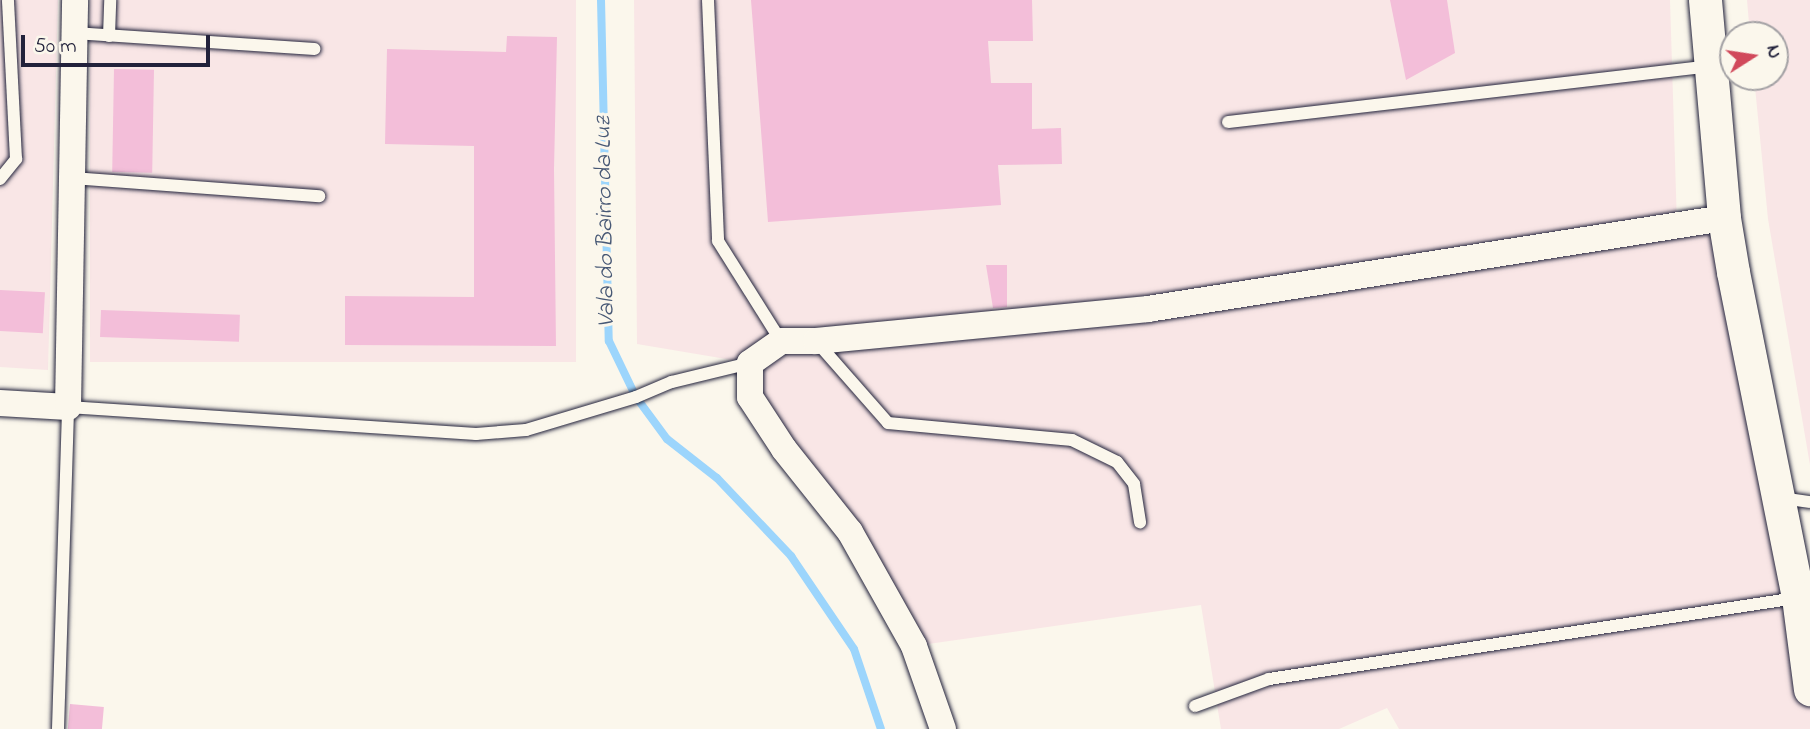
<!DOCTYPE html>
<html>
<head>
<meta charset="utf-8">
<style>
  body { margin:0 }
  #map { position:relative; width:1810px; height:729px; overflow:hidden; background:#fbf7ec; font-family:"Indie Flower",sans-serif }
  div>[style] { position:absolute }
  .built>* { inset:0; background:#f9e6e6; transform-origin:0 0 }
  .stream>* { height:8px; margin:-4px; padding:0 4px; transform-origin:4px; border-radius:4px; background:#9cd5fc }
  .building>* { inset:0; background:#f3bed9; transform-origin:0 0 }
  .roads { filter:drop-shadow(0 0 2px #22223b) drop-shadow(0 0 2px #22223b) }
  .service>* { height:12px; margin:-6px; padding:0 6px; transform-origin:6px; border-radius:6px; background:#fbf7ec }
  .minor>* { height:26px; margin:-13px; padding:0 13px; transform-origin:13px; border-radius:13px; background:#fbf7ec }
  .tertiary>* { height:33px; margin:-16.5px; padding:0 16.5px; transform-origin:16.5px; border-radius:16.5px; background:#fbf7ec }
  span { translate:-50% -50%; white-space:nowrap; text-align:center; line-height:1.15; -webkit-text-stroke:6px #fbf7ec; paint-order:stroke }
  .water-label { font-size:24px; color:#475875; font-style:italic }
  .north { position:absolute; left:1719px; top:21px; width:70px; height:70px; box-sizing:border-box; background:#fbf7ec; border:2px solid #a4a2a5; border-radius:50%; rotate:78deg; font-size:19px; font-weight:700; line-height:28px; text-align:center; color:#22223b }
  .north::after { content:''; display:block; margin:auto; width:24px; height:32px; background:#d1495b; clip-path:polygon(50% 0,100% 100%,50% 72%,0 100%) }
  .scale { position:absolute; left:21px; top:35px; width:189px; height:32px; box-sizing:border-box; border:4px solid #22223b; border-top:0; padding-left:9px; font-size:21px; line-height:24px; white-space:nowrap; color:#22223b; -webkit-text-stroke:5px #fbf7ec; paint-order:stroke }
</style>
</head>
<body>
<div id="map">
  <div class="built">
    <div style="clip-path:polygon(0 0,58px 0,48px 370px,0 367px)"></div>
    <div style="left:90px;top:0;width:486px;height:362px"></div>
    <div style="clip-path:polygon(634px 0,1670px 0,1677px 225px,1724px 218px,1810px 689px,1810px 729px,1399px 729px,1387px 708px,1339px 729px,1221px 729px,1201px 605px,914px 646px,784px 449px,750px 363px,637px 344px)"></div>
    <div style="clip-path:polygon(1747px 0,1810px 0,1810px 465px,1768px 219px,1754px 77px,1775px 77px,1775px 35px,1750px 35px)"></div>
  </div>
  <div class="stream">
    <div style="left:601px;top:0;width:341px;rotate:88.7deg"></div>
    <div style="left:609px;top:341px;width:62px;rotate:64.3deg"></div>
    <div style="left:636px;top:397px;width:52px;rotate:53.6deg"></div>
    <div style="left:667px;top:439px;width:63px;rotate:38deg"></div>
    <div style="left:717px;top:478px;width:108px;rotate:46.5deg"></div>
    <div style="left:791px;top:556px;width:112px;rotate:55.9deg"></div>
    <div style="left:854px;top:649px;width:84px;rotate:71.4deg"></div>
  </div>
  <div class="building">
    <div style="clip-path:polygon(751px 0,1032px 0,1033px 41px,988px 41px,991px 83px,1032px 83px,1032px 129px,1061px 128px,1062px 164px,998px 165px,1001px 205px,768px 222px)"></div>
    <div style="clip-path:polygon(1390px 0,1447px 0,1455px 53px,1406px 80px)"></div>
    <div style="clip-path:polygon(507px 36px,557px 37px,554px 169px,556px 346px,345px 345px,345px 296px,474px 297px,474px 146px,385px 144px,387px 49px,506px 52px)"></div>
    <div style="left:114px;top:69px;width:40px;height:103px;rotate:1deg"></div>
    <div style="clip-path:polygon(986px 265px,1007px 265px,1007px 307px,993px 308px)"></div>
    <div style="left:0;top:290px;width:45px;height:41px;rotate:3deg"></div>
    <div style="left:101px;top:310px;width:139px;height:27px;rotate:2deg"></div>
    <div style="left:70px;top:704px;width:34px;height:25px;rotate:5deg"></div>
  </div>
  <div class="roads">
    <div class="service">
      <div style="left:708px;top:0;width:241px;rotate:87.6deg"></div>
      <div style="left:718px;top:241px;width:118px;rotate:57.8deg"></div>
      <div style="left:74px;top:33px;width:241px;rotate:3.8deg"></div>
      <div style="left:109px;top:36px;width:36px;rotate:-88deg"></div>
      <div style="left:1228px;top:122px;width:485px;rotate:-6.6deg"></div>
      <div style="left:72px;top:178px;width:248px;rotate:4.2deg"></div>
      <div style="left:0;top:179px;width:26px;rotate:-51deg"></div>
      <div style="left:16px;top:159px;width:159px;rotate:-92.9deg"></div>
      <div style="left:816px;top:341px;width:109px;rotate:48.7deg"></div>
      <div style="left:888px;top:423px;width:185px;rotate:5.3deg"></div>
      <div style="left:1072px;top:440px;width:50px;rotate:26.1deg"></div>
      <div style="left:1117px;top:462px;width:28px;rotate:52deg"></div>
      <div style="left:1134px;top:484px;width:39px;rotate:81deg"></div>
      <div style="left:1781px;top:498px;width:29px;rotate:8deg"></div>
      <div style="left:1195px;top:706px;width:79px;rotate:-20deg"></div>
      <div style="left:1269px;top:679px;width:533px;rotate:-8.74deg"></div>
      <div style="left:58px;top:729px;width:322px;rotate:-88.2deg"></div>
      <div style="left:68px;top:407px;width:409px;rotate:3.8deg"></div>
      <div style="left:476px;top:434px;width:50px;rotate:-4.6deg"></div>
      <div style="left:526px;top:430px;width:115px;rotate:-16.7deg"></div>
      <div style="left:636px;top:397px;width:39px;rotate:-23deg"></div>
      <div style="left:672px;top:382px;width:80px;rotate:-13.7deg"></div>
    </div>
    <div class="minor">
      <div style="left:0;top:403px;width:68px;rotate:3.4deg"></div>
      <div style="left:68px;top:407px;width:407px;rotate:-89deg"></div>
      <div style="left:943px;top:729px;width:88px;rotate:-109.3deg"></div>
      <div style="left:914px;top:646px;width:131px;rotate:-119.3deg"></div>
      <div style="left:850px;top:532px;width:106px;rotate:-128.5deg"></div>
      <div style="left:784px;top:449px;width:62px;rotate:-123.2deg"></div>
      <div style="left:750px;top:397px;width:34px;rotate:-90deg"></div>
      <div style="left:750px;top:363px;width:38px;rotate:-35deg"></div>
      <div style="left:781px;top:341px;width:35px"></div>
      <div style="left:816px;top:341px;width:334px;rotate:-5.5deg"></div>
      <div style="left:1148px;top:309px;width:583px;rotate:-8.98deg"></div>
    </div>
    <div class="tertiary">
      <div style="left:1705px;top:0;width:219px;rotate:85deg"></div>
      <div style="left:1724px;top:218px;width:55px;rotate:80.5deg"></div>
      <div style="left:1733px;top:272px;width:331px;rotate:78.7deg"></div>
      <div style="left:1798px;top:597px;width:93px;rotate:82.6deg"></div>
    </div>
  </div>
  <div class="water-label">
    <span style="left:606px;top:222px;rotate:-91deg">Vala do Bairro da Luz</span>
  </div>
  <div class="north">N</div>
  <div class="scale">50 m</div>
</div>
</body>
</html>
